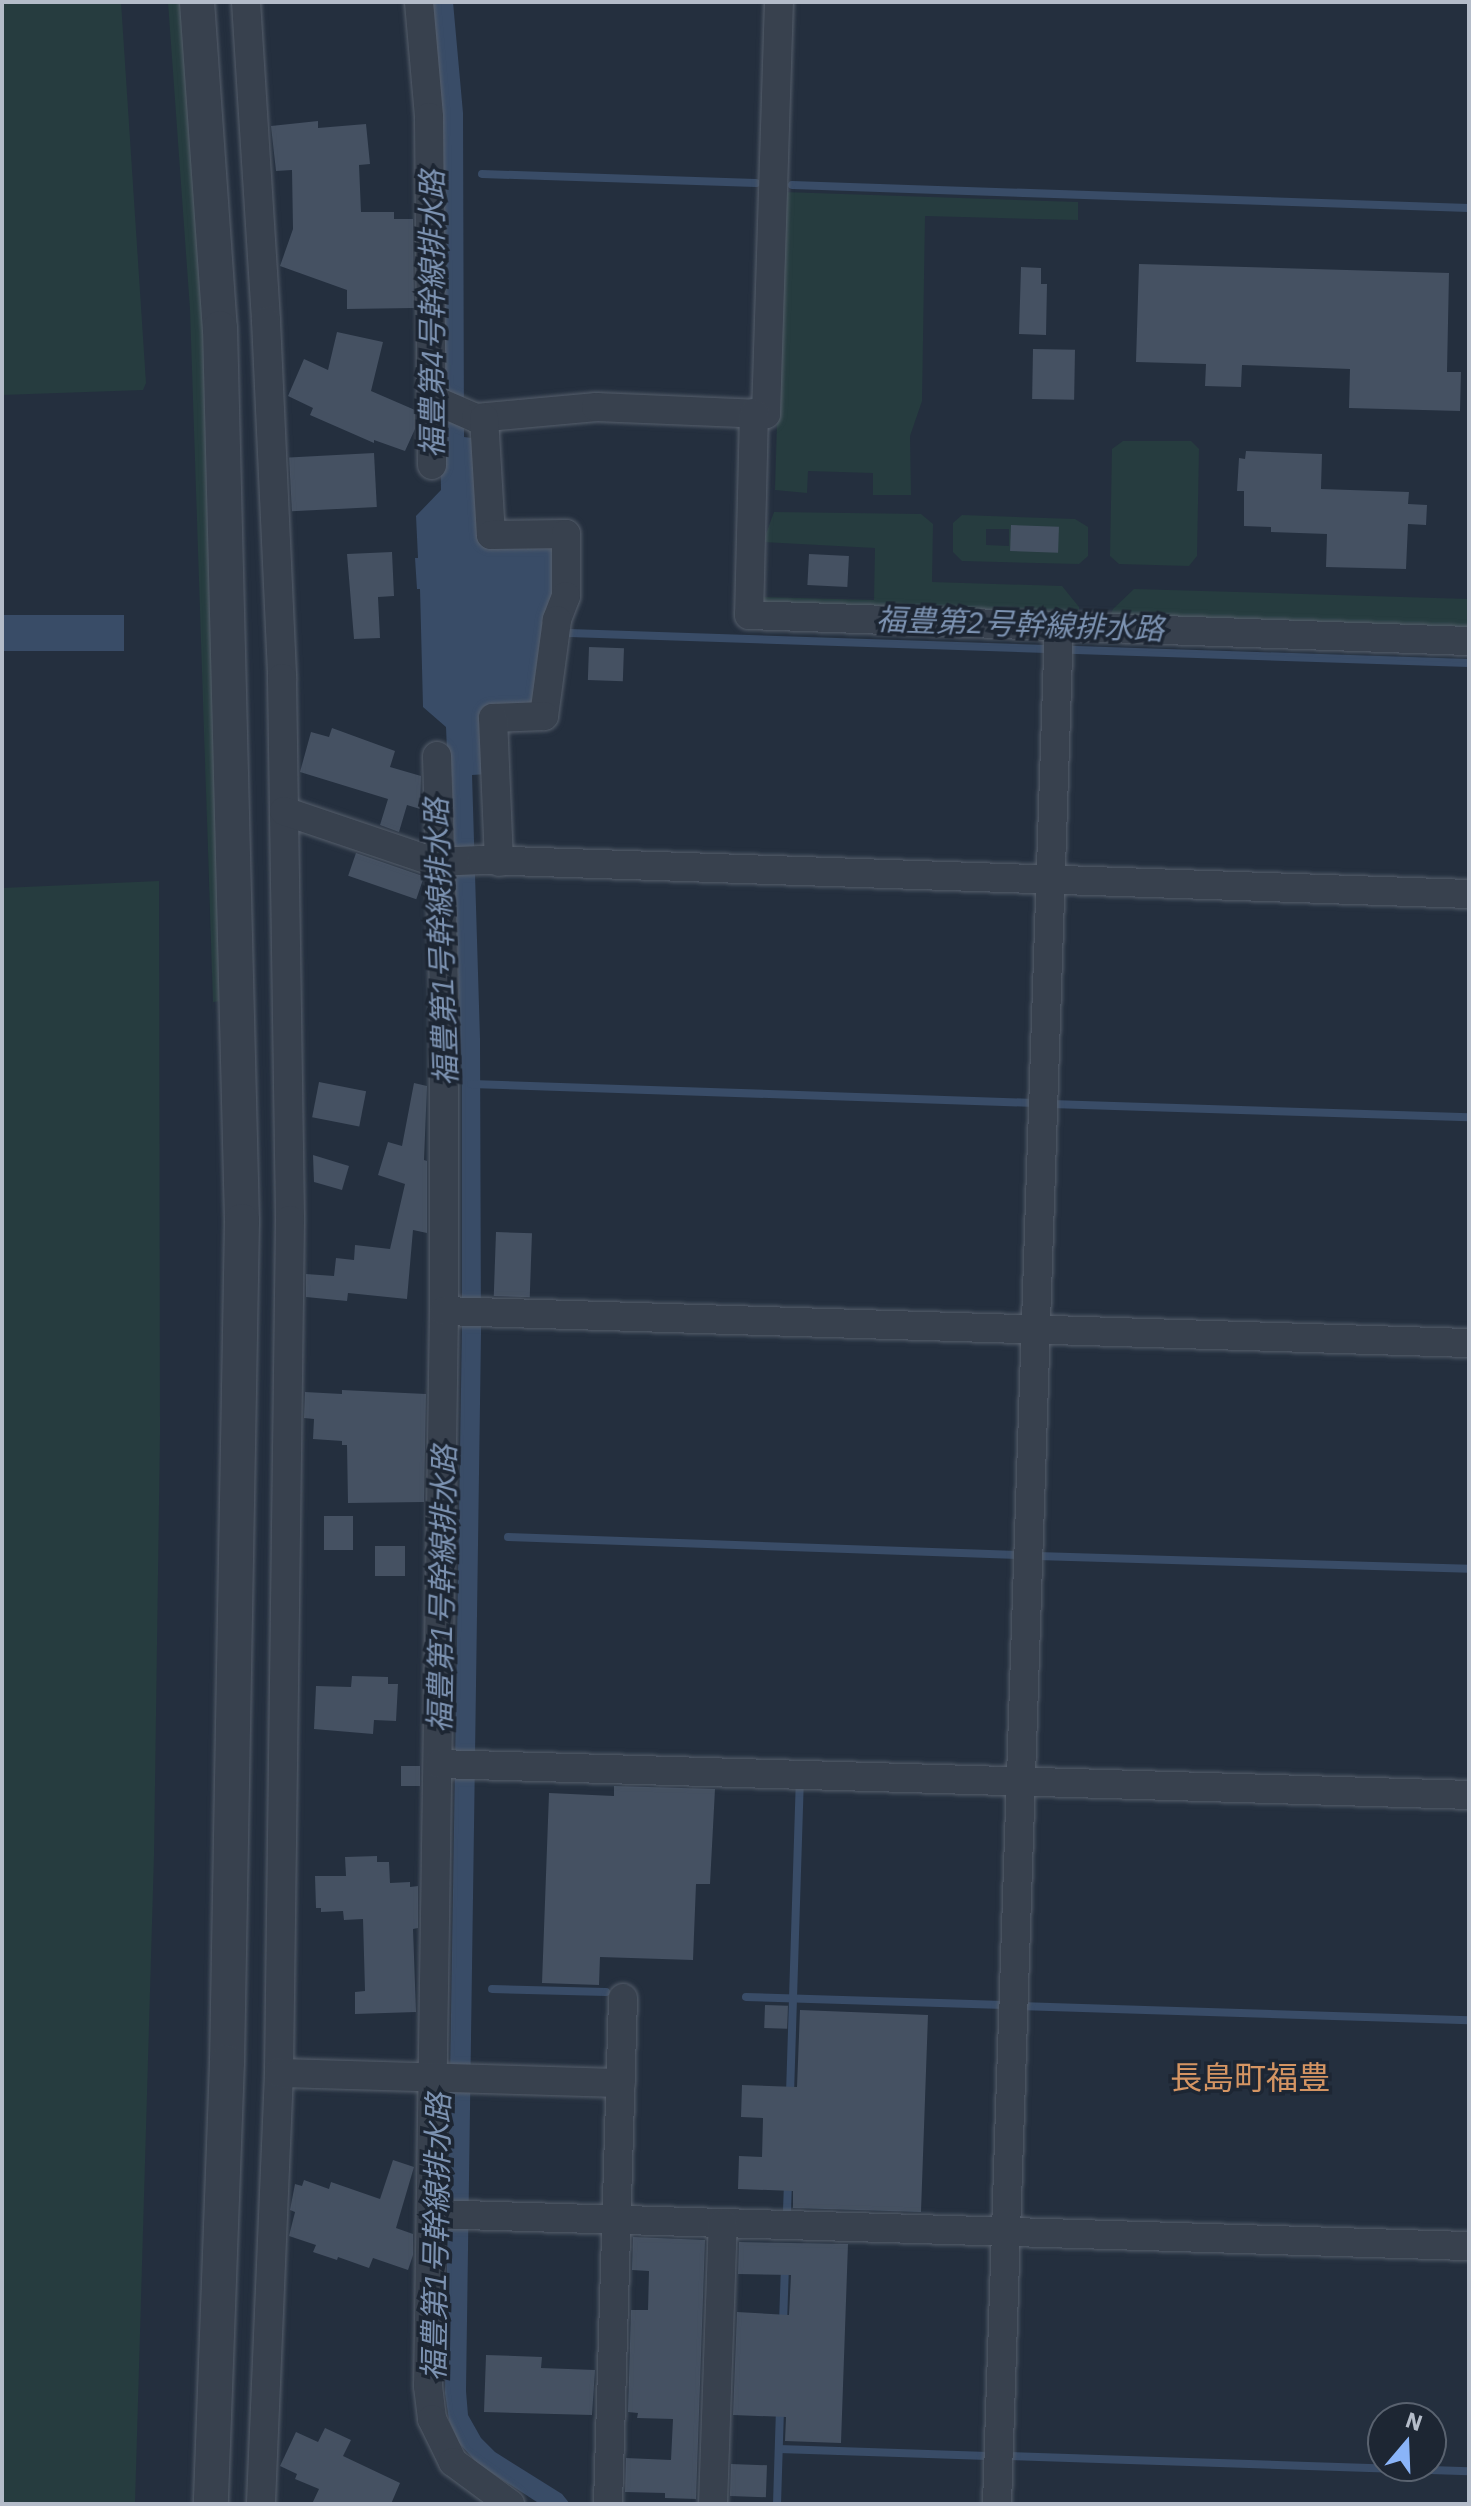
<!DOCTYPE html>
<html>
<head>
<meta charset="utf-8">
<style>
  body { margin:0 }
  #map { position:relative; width:1471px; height:2506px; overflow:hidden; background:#242f3e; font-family:"IBM Plex Sans","Noto Sans JP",sans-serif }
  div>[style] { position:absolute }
  .green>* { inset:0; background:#263c3f }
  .water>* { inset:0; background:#394c67; transform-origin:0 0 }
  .stream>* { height:8px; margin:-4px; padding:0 4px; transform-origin:4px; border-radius:4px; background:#394c67 }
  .building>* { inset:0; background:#455162; transform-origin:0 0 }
  .roads { filter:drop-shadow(0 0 2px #565f6c) drop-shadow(0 0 2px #565f6c) }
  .minor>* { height:28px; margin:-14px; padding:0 14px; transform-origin:14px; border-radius:14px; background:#38414e }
  .tertiary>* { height:34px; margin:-17px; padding:0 17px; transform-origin:17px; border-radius:17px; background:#38414e }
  span { translate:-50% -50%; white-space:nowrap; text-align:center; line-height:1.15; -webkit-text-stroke:7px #1d2633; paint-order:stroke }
  .water-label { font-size:30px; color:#7c92b1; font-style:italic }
  .quarter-label { font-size:32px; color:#d59563 }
  .frame { position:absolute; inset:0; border:4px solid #b4bcc9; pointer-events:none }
  .north { position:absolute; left:1367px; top:2402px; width:80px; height:80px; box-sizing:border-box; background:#1d2633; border:2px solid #59626f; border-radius:50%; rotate:19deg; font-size:22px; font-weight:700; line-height:32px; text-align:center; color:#b4bcc9 }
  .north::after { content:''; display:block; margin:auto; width:28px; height:36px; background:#8ab4f8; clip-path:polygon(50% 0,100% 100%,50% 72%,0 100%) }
</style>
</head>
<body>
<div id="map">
  <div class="green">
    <div style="clip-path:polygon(2px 2px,121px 2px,146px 383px,143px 390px,2px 395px)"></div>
    <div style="clip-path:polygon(168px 2px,187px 2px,206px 290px,228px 1000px,213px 1002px,190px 309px)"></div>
    <div style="clip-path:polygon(784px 192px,1078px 202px,1078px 220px,925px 216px,922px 401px,910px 436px,911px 495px,873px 495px,873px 473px,808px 471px,807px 493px,775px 490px)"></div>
    <div style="clip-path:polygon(1123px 441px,1191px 441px,1199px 449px,1197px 556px,1189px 566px,1119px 564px,1110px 556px,1112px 449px)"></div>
    <div style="clip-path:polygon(774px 512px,921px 514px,933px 524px,932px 582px,1062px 586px,1079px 607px,1079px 615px,769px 605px,759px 597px,874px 600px,875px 548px,763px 542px)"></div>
    <div style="clip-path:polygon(evenodd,962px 515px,1075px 519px,1088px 527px,1088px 556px,1079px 564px,962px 561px,953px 552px,953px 523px,962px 515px,986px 529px,1009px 529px,1009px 546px,986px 545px,986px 529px)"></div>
    <div style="clip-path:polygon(1134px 589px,1469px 599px,1469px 629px,1110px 616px,1113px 609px)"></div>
    <div style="clip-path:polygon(159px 881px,160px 1433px,154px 1855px,135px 2504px,2px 2504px,2px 888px)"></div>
  </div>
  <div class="water">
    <div style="clip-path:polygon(432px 2px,453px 2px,463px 113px,464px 437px,479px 439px,485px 544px,559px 542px,537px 709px,485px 712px,487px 774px,472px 775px,480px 1039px,481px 1333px,466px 2391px,468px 2415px,481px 2438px,495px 2452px,562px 2494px,570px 2504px,540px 2504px,478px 2464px,459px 2443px,449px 2420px,445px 2393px,462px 1327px,462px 1086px,452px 776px,448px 775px,446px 727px,423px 707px,420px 589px,417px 589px,415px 558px,418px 558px,416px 516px,441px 490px)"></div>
    <div style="left:124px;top:615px;width:36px;height:122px;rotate:90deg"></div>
  </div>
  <div class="stream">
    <div style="left:482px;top:174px;width:274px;rotate:1.9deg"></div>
    <div style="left:792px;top:185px;width:677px;rotate:1.95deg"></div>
    <div style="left:569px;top:633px;width:900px;rotate:1.91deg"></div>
    <div style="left:471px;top:1084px;width:563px;rotate:1.93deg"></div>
    <div style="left:1051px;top:1104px;width:418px;rotate:1.8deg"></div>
    <div style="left:508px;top:1537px;width:510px;rotate:2.02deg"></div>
    <div style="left:1037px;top:1556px;width:432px;rotate:1.7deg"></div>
    <div style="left:492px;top:1989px;width:114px;rotate:1.5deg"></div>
    <div style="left:746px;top:1997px;width:258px;rotate:1.8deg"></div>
    <div style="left:1019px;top:2006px;width:450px;rotate:1.8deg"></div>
    <div style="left:790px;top:2094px;width:312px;rotate:-88.2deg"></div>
    <div style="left:787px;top:2211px;width:31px;rotate:-88deg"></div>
    <div style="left:783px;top:2323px;width:58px;rotate:-88deg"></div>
    <div style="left:779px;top:2449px;width:209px;rotate:1.9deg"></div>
    <div style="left:1008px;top:2456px;width:461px;rotate:1.9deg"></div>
    <div style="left:777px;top:2504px;width:95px;rotate:-88.2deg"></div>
  </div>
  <div class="building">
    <div style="clip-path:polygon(318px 121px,318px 128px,366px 124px,370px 164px,359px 165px,361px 212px,394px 212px,394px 219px,413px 219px,414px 308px,347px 309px,347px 290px,280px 266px,293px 229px,292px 170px,276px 171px,271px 126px)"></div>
    <div style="clip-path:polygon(1139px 264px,1449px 273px,1447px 372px,1461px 372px,1460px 411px,1349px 408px,1350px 369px,1242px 365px,1241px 387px,1205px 386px,1206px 364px,1136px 362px)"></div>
    <div style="clip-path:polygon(1021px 267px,1041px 268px,1041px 284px,1047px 284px,1046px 335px,1019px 334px)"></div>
    <div style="clip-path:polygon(337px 332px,383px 342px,371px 391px,415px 410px,415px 429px,405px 451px,374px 440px,374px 443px,310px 415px,313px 408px,288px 396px,304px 359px,328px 370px)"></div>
    <div style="left:1033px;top:349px;width:42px;height:50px;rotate:1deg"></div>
    <div style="clip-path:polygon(1246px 451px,1322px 454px,1321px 489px,1409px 492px,1408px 504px,1427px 505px,1426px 525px,1408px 524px,1406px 569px,1326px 567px,1327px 534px,1271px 532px,1271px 527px,1244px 526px,1244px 491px,1237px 491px,1239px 458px,1245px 459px)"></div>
    <div style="left:374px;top:453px;width:54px;height:85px;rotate:87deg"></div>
    <div style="left:1011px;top:525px;width:48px;height:26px;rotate:2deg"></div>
    <div style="clip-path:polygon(392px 552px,394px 596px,378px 597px,380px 638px,354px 639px,347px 554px)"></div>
    <div style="left:809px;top:554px;width:40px;height:31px;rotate:3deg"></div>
    <div style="left:589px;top:647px;width:35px;height:33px;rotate:2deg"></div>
    <div style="clip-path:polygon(332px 728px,395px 751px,390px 767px,421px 776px,420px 809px,407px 805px,399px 832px,380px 825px,388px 799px,300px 772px,311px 732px,329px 737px)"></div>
    <div style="left:356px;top:853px;width:72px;height:24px;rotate:19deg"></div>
    <div style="left:319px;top:1082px;width:48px;height:36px;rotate:11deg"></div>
    <div style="clip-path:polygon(414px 1083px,427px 1086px,424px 1160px,427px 1161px,427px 1233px,413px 1230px,407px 1299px,348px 1293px,347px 1301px,306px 1297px,306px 1274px,334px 1276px,336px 1258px,354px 1260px,355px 1245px,390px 1249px,405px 1184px,378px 1175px,388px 1142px,402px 1146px)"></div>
    <div style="clip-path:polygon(313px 1155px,349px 1166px,342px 1190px,314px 1182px)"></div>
    <div style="left:496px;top:1232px;width:36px;height:64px;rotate:2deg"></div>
    <div style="clip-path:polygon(342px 1390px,426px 1394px,424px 1502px,348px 1503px,347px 1445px,342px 1445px,342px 1441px,313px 1439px,314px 1419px,304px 1418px,305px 1392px,342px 1394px)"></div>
    <div style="left:324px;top:1516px;width:29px;height:34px"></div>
    <div style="left:375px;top:1546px;width:30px;height:30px"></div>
    <div style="clip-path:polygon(352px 1676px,388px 1677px,388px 1684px,398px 1684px,396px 1721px,374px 1720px,373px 1734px,314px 1729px,316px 1686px,351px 1687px)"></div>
    <div style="left:401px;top:1766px;width:19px;height:20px"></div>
    <div style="clip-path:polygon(614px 1786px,715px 1789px,710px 1884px,696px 1884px,693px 1960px,600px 1957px,599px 1985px,542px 1983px,549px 1793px,614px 1796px)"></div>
    <div style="clip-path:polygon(377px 1856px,377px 1862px,389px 1862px,390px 1883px,410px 1882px,410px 1887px,418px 1886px,418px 1928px,413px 1929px,416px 2012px,355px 2014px,355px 1992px,365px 1991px,363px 1919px,344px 1920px,343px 1911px,321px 1912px,321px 1908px,316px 1908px,315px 1876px,346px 1876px,345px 1857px)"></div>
    <div style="left:765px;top:2005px;width:23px;height:23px;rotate:2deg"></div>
    <div style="clip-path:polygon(800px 2010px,928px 2015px,921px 2212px,793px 2208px,793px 2191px,738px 2189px,739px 2156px,762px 2157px,763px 2118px,741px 2117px,742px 2085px,797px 2087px)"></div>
    <div style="clip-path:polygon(393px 2160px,414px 2167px,396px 2228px,413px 2234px,413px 2255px,408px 2270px,373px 2258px,369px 2268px,338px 2257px,337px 2260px,313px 2252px,316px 2245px,289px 2236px,295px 2212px,290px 2210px,295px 2184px,302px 2186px,304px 2180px,329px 2189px,331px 2182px,380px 2199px)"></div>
    <div style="clip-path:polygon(633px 2237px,705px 2240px,696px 2499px,665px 2498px,665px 2493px,625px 2492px,626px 2458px,671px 2460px,673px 2419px,637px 2418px,638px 2413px,628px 2412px,631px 2310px,648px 2310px,649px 2271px,632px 2270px)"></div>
    <div style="clip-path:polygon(739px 2242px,848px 2244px,841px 2443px,785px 2441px,786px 2417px,733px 2415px,737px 2312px,789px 2315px,791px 2275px,738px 2274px)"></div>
    <div style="clip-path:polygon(486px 2355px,542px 2357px,541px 2368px,595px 2370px,592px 2415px,484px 2412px)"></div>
    <div style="clip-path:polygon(325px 2428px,351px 2440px,343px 2456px,400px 2483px,391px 2504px,312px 2504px,319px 2489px,295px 2479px,297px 2474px,280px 2466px,296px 2432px,318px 2442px)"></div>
    <div style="left:731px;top:2464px;width:36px;height:32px;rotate:2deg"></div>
  </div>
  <div class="roads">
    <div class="minor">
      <div style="left:246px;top:2px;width:320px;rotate:86.4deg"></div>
      <div style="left:266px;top:321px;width:357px;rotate:87.4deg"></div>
      <div style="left:282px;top:678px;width:542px;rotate:89.15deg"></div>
      <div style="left:290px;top:1220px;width:853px;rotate:90.74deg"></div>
      <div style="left:279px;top:2073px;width:431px;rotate:92.4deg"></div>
      <div style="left:419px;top:2px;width:115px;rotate:85deg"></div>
      <div style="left:429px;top:117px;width:348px;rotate:89.5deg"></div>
      <div style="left:432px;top:399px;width:48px;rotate:23.4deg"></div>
      <div style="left:476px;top:418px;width:121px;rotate:-5.2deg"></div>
      <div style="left:596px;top:407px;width:170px;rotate:2.4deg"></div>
      <div style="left:766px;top:414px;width:412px;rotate:-88.2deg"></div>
      <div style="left:754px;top:413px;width:202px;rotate:91.4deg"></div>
      <div style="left:749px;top:615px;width:720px;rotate:2.07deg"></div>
      <div style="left:484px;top:418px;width:117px;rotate:86.6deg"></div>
      <div style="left:491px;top:535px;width:75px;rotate:-0.8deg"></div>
      <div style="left:566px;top:534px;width:62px;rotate:90deg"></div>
      <div style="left:566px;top:596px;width:26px;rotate:111deg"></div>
      <div style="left:557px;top:620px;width:97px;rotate:97.7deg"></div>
      <div style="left:544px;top:716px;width:51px;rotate:177.8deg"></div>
      <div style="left:493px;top:718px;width:144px;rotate:87.6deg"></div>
      <div style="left:437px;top:756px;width:238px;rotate:88.3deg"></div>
      <div style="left:444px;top:994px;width:317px;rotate:90deg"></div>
      <div style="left:444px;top:1311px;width:1075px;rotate:90.85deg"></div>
      <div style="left:428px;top:2386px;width:33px;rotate:83deg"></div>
      <div style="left:432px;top:2419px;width:48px;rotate:64deg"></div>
      <div style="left:453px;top:2462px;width:71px;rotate:36.4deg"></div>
      <div style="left:284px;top:811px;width:159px;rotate:18.7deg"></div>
      <div style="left:435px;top:862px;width:46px;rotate:-2.5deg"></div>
      <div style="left:481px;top:860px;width:989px;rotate:1.97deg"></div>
      <div style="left:444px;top:1311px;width:1025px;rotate:1.79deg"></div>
      <div style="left:439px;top:1764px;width:1030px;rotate:1.72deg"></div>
      <div style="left:279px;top:2073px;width:342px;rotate:1.7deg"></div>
      <div style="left:431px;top:2214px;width:1038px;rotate:1.77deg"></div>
      <div style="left:608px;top:2504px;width:506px;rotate:-88.3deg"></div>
      <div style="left:713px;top:2504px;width:281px;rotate:-88deg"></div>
      <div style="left:997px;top:2504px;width:1879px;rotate:-88.11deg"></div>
    </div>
    <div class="tertiary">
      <div style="left:197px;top:2px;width:327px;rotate:86deg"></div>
      <div style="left:220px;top:328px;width:893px;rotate:88.59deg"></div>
      <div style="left:242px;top:1221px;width:841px;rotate:91.02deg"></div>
      <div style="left:227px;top:2062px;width:442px;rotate:92.1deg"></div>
    </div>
  </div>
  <div class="water-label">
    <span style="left:432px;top:314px;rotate:-90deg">福豊第4号幹線排水路</span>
    <span style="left:1020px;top:624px;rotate:2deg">福豊第2号幹線排水路</span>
    <span style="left:441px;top:942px;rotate:-92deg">福豊第1号幹線排水路</span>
    <span style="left:442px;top:1589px;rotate:-89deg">福豊第1号幹線排水路</span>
    <span style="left:436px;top:2237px;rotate:-89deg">福豊第1号幹線排水路</span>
  </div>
  <div class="quarter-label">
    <span style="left:1250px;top:2077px">長島町福豊</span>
  </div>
  <div class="frame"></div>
  <div class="north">N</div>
</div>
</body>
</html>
